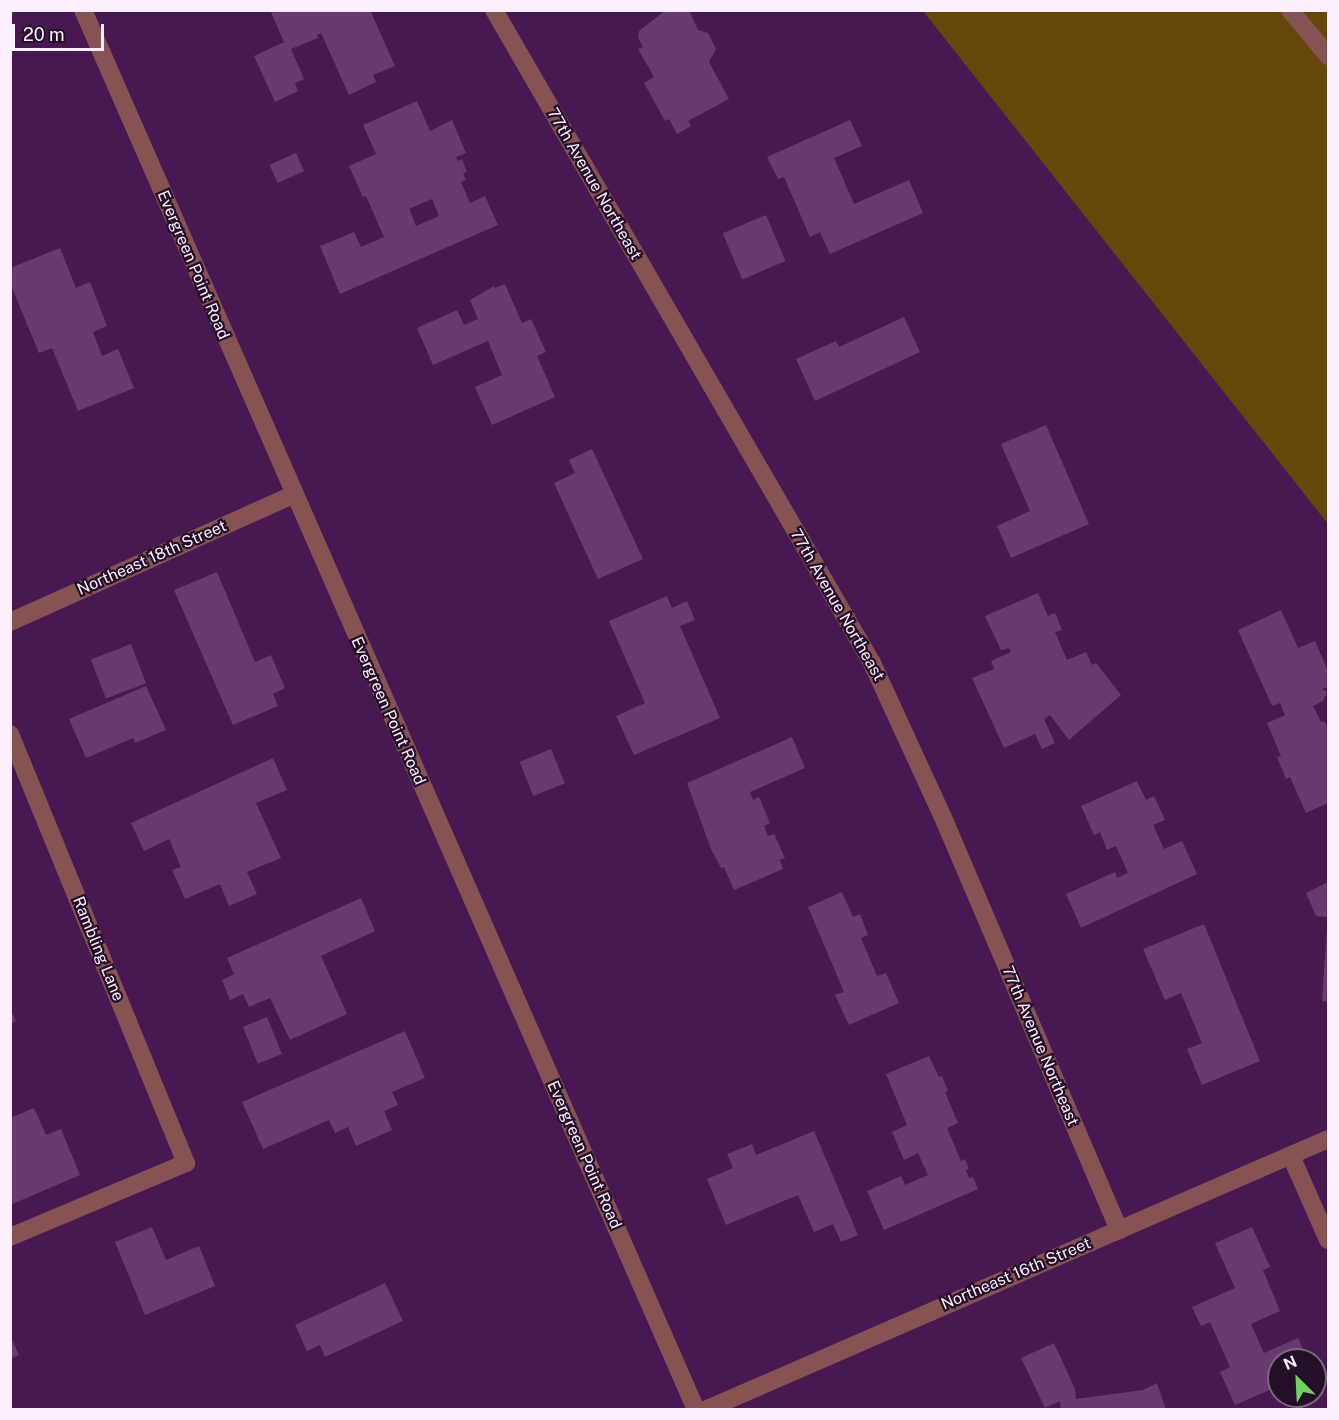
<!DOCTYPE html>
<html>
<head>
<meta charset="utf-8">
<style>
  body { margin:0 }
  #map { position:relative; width:1339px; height:1420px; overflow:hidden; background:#481852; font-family:"Public Sans",sans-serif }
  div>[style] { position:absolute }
  .green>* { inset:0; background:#644709 }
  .building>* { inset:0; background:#6a3974; transform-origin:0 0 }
  .minor>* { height:18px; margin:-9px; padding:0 9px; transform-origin:9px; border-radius:9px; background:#865252 }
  span { translate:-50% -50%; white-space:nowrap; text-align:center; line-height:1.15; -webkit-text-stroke:4.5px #230f28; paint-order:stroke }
  .street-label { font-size:16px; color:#fcf0fe }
  .frame { position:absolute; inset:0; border:12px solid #fcf0fe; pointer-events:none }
  .north { position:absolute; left:1267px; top:1348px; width:60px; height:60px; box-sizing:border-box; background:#230f28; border:2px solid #7a697e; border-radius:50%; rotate:336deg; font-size:16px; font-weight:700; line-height:24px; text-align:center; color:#fcf0fe }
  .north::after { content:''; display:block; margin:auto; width:21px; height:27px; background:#71d35e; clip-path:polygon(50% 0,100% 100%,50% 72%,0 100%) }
  .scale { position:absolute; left:12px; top:24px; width:92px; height:27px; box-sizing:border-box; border:3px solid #fcf0fe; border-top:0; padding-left:8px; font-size:18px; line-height:21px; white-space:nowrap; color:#fcf0fe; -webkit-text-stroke:4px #230f28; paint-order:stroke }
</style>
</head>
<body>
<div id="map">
  <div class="green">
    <div style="clip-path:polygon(923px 11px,1328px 11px,1328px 524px)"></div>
  </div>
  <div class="building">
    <div style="clip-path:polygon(270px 10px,370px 10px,395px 66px,373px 75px,376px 82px,349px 95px,321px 33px,317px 35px,318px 38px,291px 49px,304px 79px,295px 83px,298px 91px,275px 102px,254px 56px,284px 42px)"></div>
    <div style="clip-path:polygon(666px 10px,689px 10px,698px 30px,708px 33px,716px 49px,709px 62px,729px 99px,688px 121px,691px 126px,677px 134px,669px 119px,665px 121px,644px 83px,654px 77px,638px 49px,643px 47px,638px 38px,639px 31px)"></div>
    <div style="clip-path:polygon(evenodd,417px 101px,430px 131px,452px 120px,466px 153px,456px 157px,458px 161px,462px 159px,467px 172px,463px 173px,466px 180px,461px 182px,470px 203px,485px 196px,498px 225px,340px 294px,320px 246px,354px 232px,361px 247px,384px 237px,366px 196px,363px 197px,349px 166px,376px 154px,363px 125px,417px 101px,432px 199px,439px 216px,416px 226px,409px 209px,432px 199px)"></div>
    <div style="clip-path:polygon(850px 120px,862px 146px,834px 158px,854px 204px,909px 180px,923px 213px,830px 254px,820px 232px,810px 237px,784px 177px,778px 179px,767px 157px)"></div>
    <div style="left:296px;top:153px;width:20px;height:29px;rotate:66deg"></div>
    <div style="left:766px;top:215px;width:50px;height:47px;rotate:67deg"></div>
    <div style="clip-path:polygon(60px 248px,76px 288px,90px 282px,107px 326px,93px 332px,102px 356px,118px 349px,134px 388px,78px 411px,52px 348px,39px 353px,10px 283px,10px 268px)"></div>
    <div style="clip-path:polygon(505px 284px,522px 323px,531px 319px,546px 352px,537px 356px,555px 397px,492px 425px,475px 387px,502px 375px,488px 341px,433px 365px,417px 328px,457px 310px,464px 325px,478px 319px,470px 300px,494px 286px,495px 288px)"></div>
    <div style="clip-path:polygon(904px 317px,920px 352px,815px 401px,796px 359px,836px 341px,839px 347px)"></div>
    <div style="clip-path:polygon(1046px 425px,1089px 524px,1011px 558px,997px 526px,1030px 511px,1001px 444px)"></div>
    <div style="clip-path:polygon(592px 449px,643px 559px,598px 579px,554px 483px,575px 473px,569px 460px)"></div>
    <div style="clip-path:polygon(217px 572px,255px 662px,271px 655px,285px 688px,273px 694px,278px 706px,233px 725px,174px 590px)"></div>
    <div style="clip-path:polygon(1038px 593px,1048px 616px,1055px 613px,1062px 630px,1055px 632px,1067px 660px,1086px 652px,1092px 665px,1096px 663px,1121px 695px,1069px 740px,1050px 715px,1044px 719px,1055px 743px,1042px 749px,1035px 734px,1004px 748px,972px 678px,994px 669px,991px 661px,1011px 652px,1009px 648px,1001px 650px,985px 616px)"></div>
    <div style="clip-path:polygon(667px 596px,672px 608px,687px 601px,695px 620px,680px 626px,720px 718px,634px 755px,616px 716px,645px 703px,609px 621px)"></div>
    <div style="clip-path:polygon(1281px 610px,1298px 648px,1315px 641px,1328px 671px,1328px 687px,1322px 689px,1327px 692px,1323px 701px,1313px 706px,1321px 722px,1324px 721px,1328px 730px,1328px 803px,1306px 813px,1290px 777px,1286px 779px,1277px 757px,1281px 756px,1267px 723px,1285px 715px,1280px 703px,1272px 706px,1238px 630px)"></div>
    <div style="left:131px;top:644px;width:42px;height:43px;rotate:69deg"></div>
    <div style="clip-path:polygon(146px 686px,166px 730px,135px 743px,133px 738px,86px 758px,69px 719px)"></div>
    <div style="clip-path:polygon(792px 737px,805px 768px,750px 792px,753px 800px,759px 797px,770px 823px,764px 826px,768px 836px,774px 834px,785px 858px,780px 860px,783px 869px,734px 890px,724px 867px,721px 868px,711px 849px,687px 783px)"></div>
    <div style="left:551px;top:749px;width:37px;height:34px;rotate:68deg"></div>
    <div style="clip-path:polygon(273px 758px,287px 790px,256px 803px,281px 858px,247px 872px,257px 894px,229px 906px,220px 884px,185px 899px,172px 870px,181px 867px,169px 839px,144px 851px,131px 823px)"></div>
    <div style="clip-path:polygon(1137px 781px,1146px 800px,1154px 796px,1165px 820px,1153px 825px,1164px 849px,1182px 841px,1197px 874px,1081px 928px,1066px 894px,1115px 872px,1117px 878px,1128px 873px,1116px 846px,1107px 850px,1100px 832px,1094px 835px,1081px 806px)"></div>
    <div style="clip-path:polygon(1328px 882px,1328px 917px,1316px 916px,1306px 893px)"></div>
    <div style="clip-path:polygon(842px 892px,853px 917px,860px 914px,868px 935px,861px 938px,877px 976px,886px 973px,899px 1003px,849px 1025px,835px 995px,844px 992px,808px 907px)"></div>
    <div style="clip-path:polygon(361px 898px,375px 931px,321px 956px,347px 1014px,290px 1040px,270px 998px,249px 1007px,243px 994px,230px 1000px,222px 980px,234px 974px,227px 958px)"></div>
    <div style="clip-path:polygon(1204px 924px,1260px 1061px,1202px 1085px,1187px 1049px,1202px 1043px,1181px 993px,1165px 1000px,1143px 949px)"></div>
    <div style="clip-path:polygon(1327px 927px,1328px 927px,1328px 1002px,1322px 1001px)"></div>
    <div style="clip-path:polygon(10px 1008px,16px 1021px,10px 1024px)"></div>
    <div style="left:267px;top:1017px;width:40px;height:26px;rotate:68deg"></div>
    <div style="clip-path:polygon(405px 1031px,425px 1078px,392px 1092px,398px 1105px,384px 1111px,392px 1130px,356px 1146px,348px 1127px,335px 1133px,329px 1120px,263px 1149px,242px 1102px)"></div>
    <div style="clip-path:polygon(929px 1056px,939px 1077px,942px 1076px,948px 1091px,945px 1092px,958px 1123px,947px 1128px,961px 1161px,965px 1159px,969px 1169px,966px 1170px,969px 1178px,973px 1177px,978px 1189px,884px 1230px,867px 1191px,901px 1176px,905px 1185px,928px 1175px,918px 1153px,904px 1160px,892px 1132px,907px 1125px,886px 1074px)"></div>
    <div style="clip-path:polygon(34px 1108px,46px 1135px,61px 1129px,80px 1175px,10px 1205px,10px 1118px)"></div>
    <div style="clip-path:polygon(814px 1131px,858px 1235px,841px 1242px,833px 1224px,814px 1232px,798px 1195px,726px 1225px,707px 1179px,733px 1168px,727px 1154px,752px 1144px,756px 1155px)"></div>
    <div style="clip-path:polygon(152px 1227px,166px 1260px,199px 1246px,215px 1286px,145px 1315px,115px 1242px)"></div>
    <div style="clip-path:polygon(1252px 1227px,1270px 1267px,1263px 1270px,1280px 1311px,1251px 1324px,1264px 1353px,1298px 1338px,1308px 1360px,1279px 1360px,1279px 1386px,1235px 1405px,1220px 1372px,1230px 1367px,1210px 1322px,1201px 1326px,1192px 1307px,1235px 1288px,1215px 1243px)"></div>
    <div style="clip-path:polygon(385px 1283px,403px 1321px,325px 1357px,320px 1345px,307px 1351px,295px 1325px)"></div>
    <div style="clip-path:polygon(10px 1335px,19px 1355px,10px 1359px)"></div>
    <div style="clip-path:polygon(1054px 1343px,1075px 1389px,1076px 1399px,1143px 1390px,1157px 1383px,1166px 1410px,1061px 1410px,1060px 1401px,1045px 1408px,1021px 1358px)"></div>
  </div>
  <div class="minor">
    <div style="left:83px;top:10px;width:1528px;rotate:66.35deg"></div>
    <div style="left:494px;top:10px;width:755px;rotate:59.93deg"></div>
    <div style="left:872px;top:663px;width:175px;rotate:65.3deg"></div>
    <div style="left:945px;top:822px;width:444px;rotate:66.9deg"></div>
    <div style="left:1290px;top:10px;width:60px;rotate:50.4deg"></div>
    <div style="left:10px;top:622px;width:310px;rotate:-24.2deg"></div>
    <div style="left:10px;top:734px;width:464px;rotate:67.7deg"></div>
    <div style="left:186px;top:1163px;width:191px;rotate:157.2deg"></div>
    <div style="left:1291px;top:1156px;width:92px;rotate:66.2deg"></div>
    <div style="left:705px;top:1410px;width:679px;rotate:-23.51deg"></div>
  </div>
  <div class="street-label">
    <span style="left:594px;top:184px;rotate:60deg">77th Avenue Northeast</span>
    <span style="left:193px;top:265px;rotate:67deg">Evergreen Point Road</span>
    <span style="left:152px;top:558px;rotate:-24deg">Northeast 18th Street</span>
    <span style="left:837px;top:605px;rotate:60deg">77th Avenue Northeast</span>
    <span style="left:388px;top:711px;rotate:66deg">Evergreen Point Road</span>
    <span style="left:98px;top:949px;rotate:68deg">Rambling Lane</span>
    <span style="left:1040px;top:1046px;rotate:67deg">77th Avenue Northeast</span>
    <span style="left:584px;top:1155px;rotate:66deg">Evergreen Point Road</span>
    <span style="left:1016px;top:1274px;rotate:-23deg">Northeast 16th Street</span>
  </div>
  <div class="frame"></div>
  <div class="north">N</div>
  <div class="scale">20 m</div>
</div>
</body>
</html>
